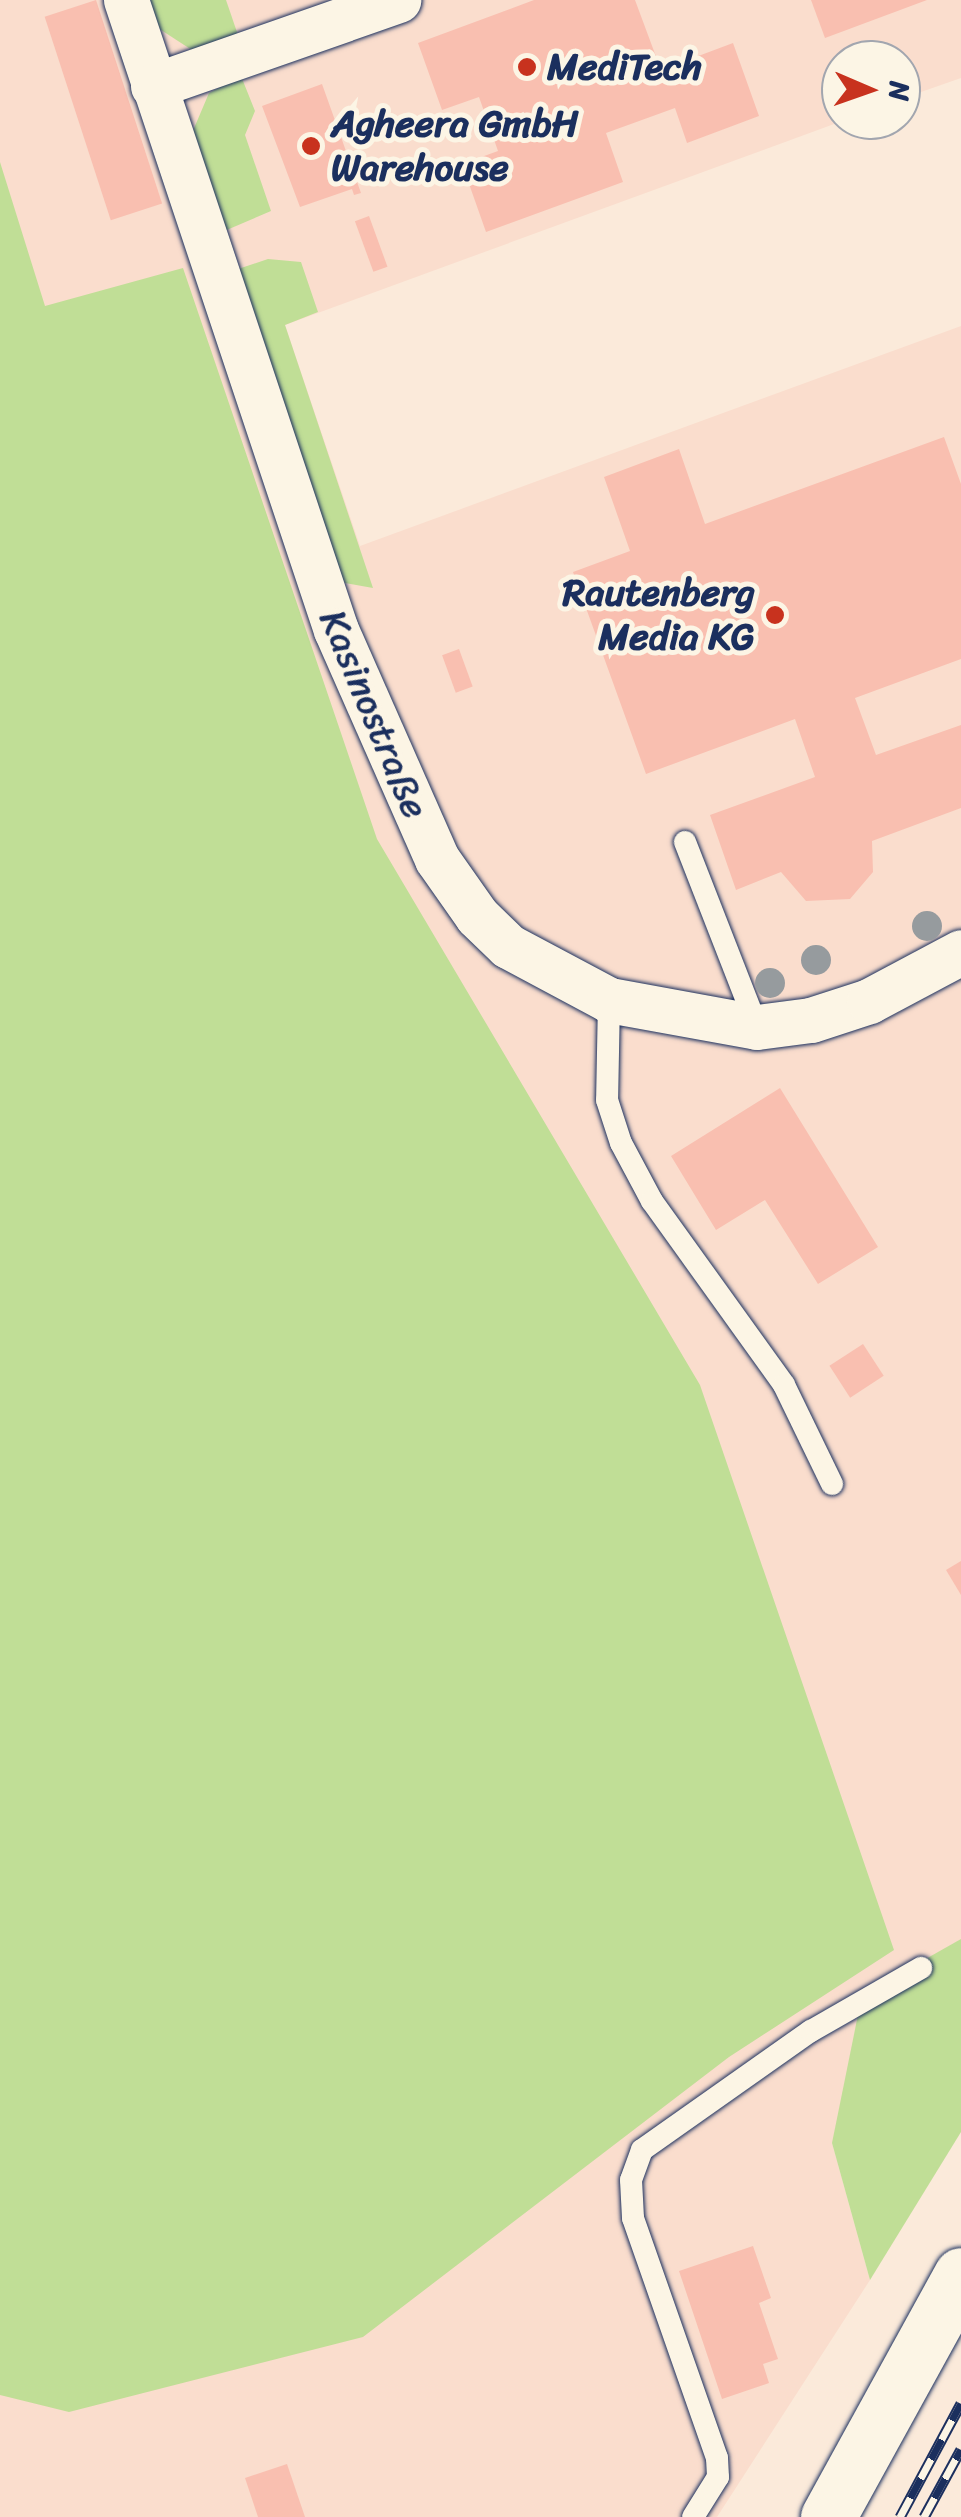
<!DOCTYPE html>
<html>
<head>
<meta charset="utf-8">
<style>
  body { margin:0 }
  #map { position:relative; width:961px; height:2517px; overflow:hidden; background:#fbeada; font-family:Sriracha,sans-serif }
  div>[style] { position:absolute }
  .built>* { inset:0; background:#faddcd }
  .green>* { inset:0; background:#c0de96 }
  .building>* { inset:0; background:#f9bfb0; transform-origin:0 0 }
  .roads { filter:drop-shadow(0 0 2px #1b2f5e) drop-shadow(0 0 2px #1b2f5e) }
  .service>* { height:22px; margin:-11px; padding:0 11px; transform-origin:11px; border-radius:11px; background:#fcf5e5 }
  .minor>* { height:45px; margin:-22.5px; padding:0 22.5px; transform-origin:22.5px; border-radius:22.5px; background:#fcf5e5 }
  .secondary>* { height:55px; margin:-27.5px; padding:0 27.5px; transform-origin:27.5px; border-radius:27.5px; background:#fcf5e5 }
  .rail>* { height:11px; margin-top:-5.5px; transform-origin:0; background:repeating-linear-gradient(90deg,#fcf5e5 0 22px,#1b2f5e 0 44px); box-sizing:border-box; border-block:2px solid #1b2f5e }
  .trees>* { width:30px; height:30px; margin:-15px; border-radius:50%; background:#969b9e }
  .dots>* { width:28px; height:28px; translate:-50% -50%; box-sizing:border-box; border:5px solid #fcf5e5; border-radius:50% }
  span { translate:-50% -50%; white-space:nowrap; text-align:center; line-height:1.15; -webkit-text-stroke:10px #fcf5e5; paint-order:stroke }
  .poi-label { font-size:38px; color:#1b2f5e; font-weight:700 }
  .left { translate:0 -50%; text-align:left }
  .right { translate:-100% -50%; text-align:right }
  .street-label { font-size:38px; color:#1b2f5e }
  .north { position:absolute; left:821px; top:40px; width:100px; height:100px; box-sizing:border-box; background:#fcf5e5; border:2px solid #a2a6af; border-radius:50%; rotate:92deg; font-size:28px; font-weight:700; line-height:40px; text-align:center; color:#1b2f5e }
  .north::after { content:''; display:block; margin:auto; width:35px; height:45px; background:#c8321e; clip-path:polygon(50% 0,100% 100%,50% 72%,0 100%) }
</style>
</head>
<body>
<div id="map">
  <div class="built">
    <div style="clip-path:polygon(0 0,961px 0,961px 78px,901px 99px,901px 60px,841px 60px,845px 120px,285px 325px,360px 546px,961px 326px,961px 1941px,832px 2143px,870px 2280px,717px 2517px,0 2517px)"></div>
  </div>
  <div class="green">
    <div style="clip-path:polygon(149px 0,226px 0,239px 38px,198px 54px,158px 28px)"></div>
    <div style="clip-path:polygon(241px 76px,255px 111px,245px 135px,271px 211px,222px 232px,192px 133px,209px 93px)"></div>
    <div style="clip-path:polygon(0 162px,45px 306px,183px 268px,377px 839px,700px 1385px,894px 1950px,729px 2057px,363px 2337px,69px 2412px,0 2395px)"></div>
    <div style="clip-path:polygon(268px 259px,301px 262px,318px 312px,285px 325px,373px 588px,345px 583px,336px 569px,235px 270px)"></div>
    <div style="clip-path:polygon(961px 1939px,961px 2132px,870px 2280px,832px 2143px,862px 1995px)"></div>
  </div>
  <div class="building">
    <div style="left:96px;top:0;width:214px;height:54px;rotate:72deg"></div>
    <div style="clip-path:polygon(534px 0,635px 0,661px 70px,733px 43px,759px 116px,687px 143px,675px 108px,606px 133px,623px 182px,486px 232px,462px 164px,498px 151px,479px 97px,442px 110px,418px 43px)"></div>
    <div style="clip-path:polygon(811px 0,927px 0,825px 38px)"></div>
    <div style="clip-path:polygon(322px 84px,361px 193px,354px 195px,352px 189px,300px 207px,262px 106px)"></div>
    <div style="left:369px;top:216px;width:54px;height:15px;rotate:70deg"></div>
    <div style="clip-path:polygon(944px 437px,961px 484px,961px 659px,855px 698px,876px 755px,961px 725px,961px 808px,872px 841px,873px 872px,850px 899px,806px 901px,781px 872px,736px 890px,710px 815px,815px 777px,795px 719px,646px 774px,573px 572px,630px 551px,604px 477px,679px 449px,705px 524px)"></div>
    <div style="left:459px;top:649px;width:40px;height:18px;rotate:70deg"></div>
    <div style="clip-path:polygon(780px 1088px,878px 1247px,818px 1284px,765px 1200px,716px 1230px,671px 1156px)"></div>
    <div style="left:863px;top:1344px;width:38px;height:40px;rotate:57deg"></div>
    <div style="clip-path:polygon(961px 1561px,961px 1595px,946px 1570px)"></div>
    <div style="clip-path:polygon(753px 2246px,771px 2298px,759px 2303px,778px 2359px,763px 2364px,769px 2383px,722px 2399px,679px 2271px)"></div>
    <div style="clip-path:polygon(287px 2464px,305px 2517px,258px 2517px,245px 2478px)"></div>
  </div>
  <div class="roads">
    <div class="service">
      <div style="left:685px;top:842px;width:199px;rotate:68.7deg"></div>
      <div style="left:609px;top:1000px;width:100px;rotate:91.1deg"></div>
      <div style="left:607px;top:1100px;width:45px;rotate:72deg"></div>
      <div style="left:621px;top:1143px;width:66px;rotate:61.9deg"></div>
      <div style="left:652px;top:1201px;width:226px;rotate:54.3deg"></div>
      <div style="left:784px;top:1385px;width:110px;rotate:64.1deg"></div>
      <div style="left:693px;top:2517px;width:47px;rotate:-58deg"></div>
      <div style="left:718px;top:2477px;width:19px;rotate:-93deg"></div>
      <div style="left:717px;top:2458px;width:254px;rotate:-109.3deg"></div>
      <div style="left:633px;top:2218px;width:38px;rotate:-93deg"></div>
      <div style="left:631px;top:2180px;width:32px;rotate:-70deg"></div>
      <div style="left:642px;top:2150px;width:207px;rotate:-35.2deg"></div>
      <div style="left:811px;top:2031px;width:127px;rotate:-29.8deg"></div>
    </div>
    <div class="minor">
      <div style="left:126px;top:0;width:664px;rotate:71.57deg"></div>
      <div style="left:336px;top:630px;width:250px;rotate:66.2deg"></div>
      <div style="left:437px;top:859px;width:70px;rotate:54.9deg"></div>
      <div style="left:477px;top:916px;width:43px;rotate:44.1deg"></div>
      <div style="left:508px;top:946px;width:115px;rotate:28.1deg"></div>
      <div style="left:609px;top:1000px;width:150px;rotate:10.3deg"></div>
      <div style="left:757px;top:1027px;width:54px;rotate:-7.4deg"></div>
      <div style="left:811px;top:1020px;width:61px;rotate:-18.1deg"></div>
      <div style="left:869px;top:1001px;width:104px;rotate:-28deg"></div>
      <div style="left:153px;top:86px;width:260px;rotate:-19.3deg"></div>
    </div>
    <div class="secondary">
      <div style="left:828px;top:2517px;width:276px;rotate:-61.2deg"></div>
    </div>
  </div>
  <div class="rail">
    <div style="left:900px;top:2517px;width:129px;rotate:-61.8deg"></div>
    <div style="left:924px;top:2517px;width:77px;rotate:-61.4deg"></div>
  </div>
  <div class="trees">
    <div style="left:927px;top:926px"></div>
    <div style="left:816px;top:960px"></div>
    <div style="left:770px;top:983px"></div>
  </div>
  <div class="dots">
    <div style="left:527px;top:67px;background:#c8321e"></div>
    <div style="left:311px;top:146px;background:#c8321e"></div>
    <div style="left:775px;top:615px;background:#c8321e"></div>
  </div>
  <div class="poi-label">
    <span class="left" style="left:547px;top:67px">MediTech</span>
    <span class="left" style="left:331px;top:146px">Agheera GmbH<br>Warehouse</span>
    <span class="right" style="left:755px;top:615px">Rautenberg<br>Media KG</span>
  </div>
  <div class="street-label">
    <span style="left:374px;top:714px;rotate:67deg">Kasinostraße</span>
  </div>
  <div class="north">N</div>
</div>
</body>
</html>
